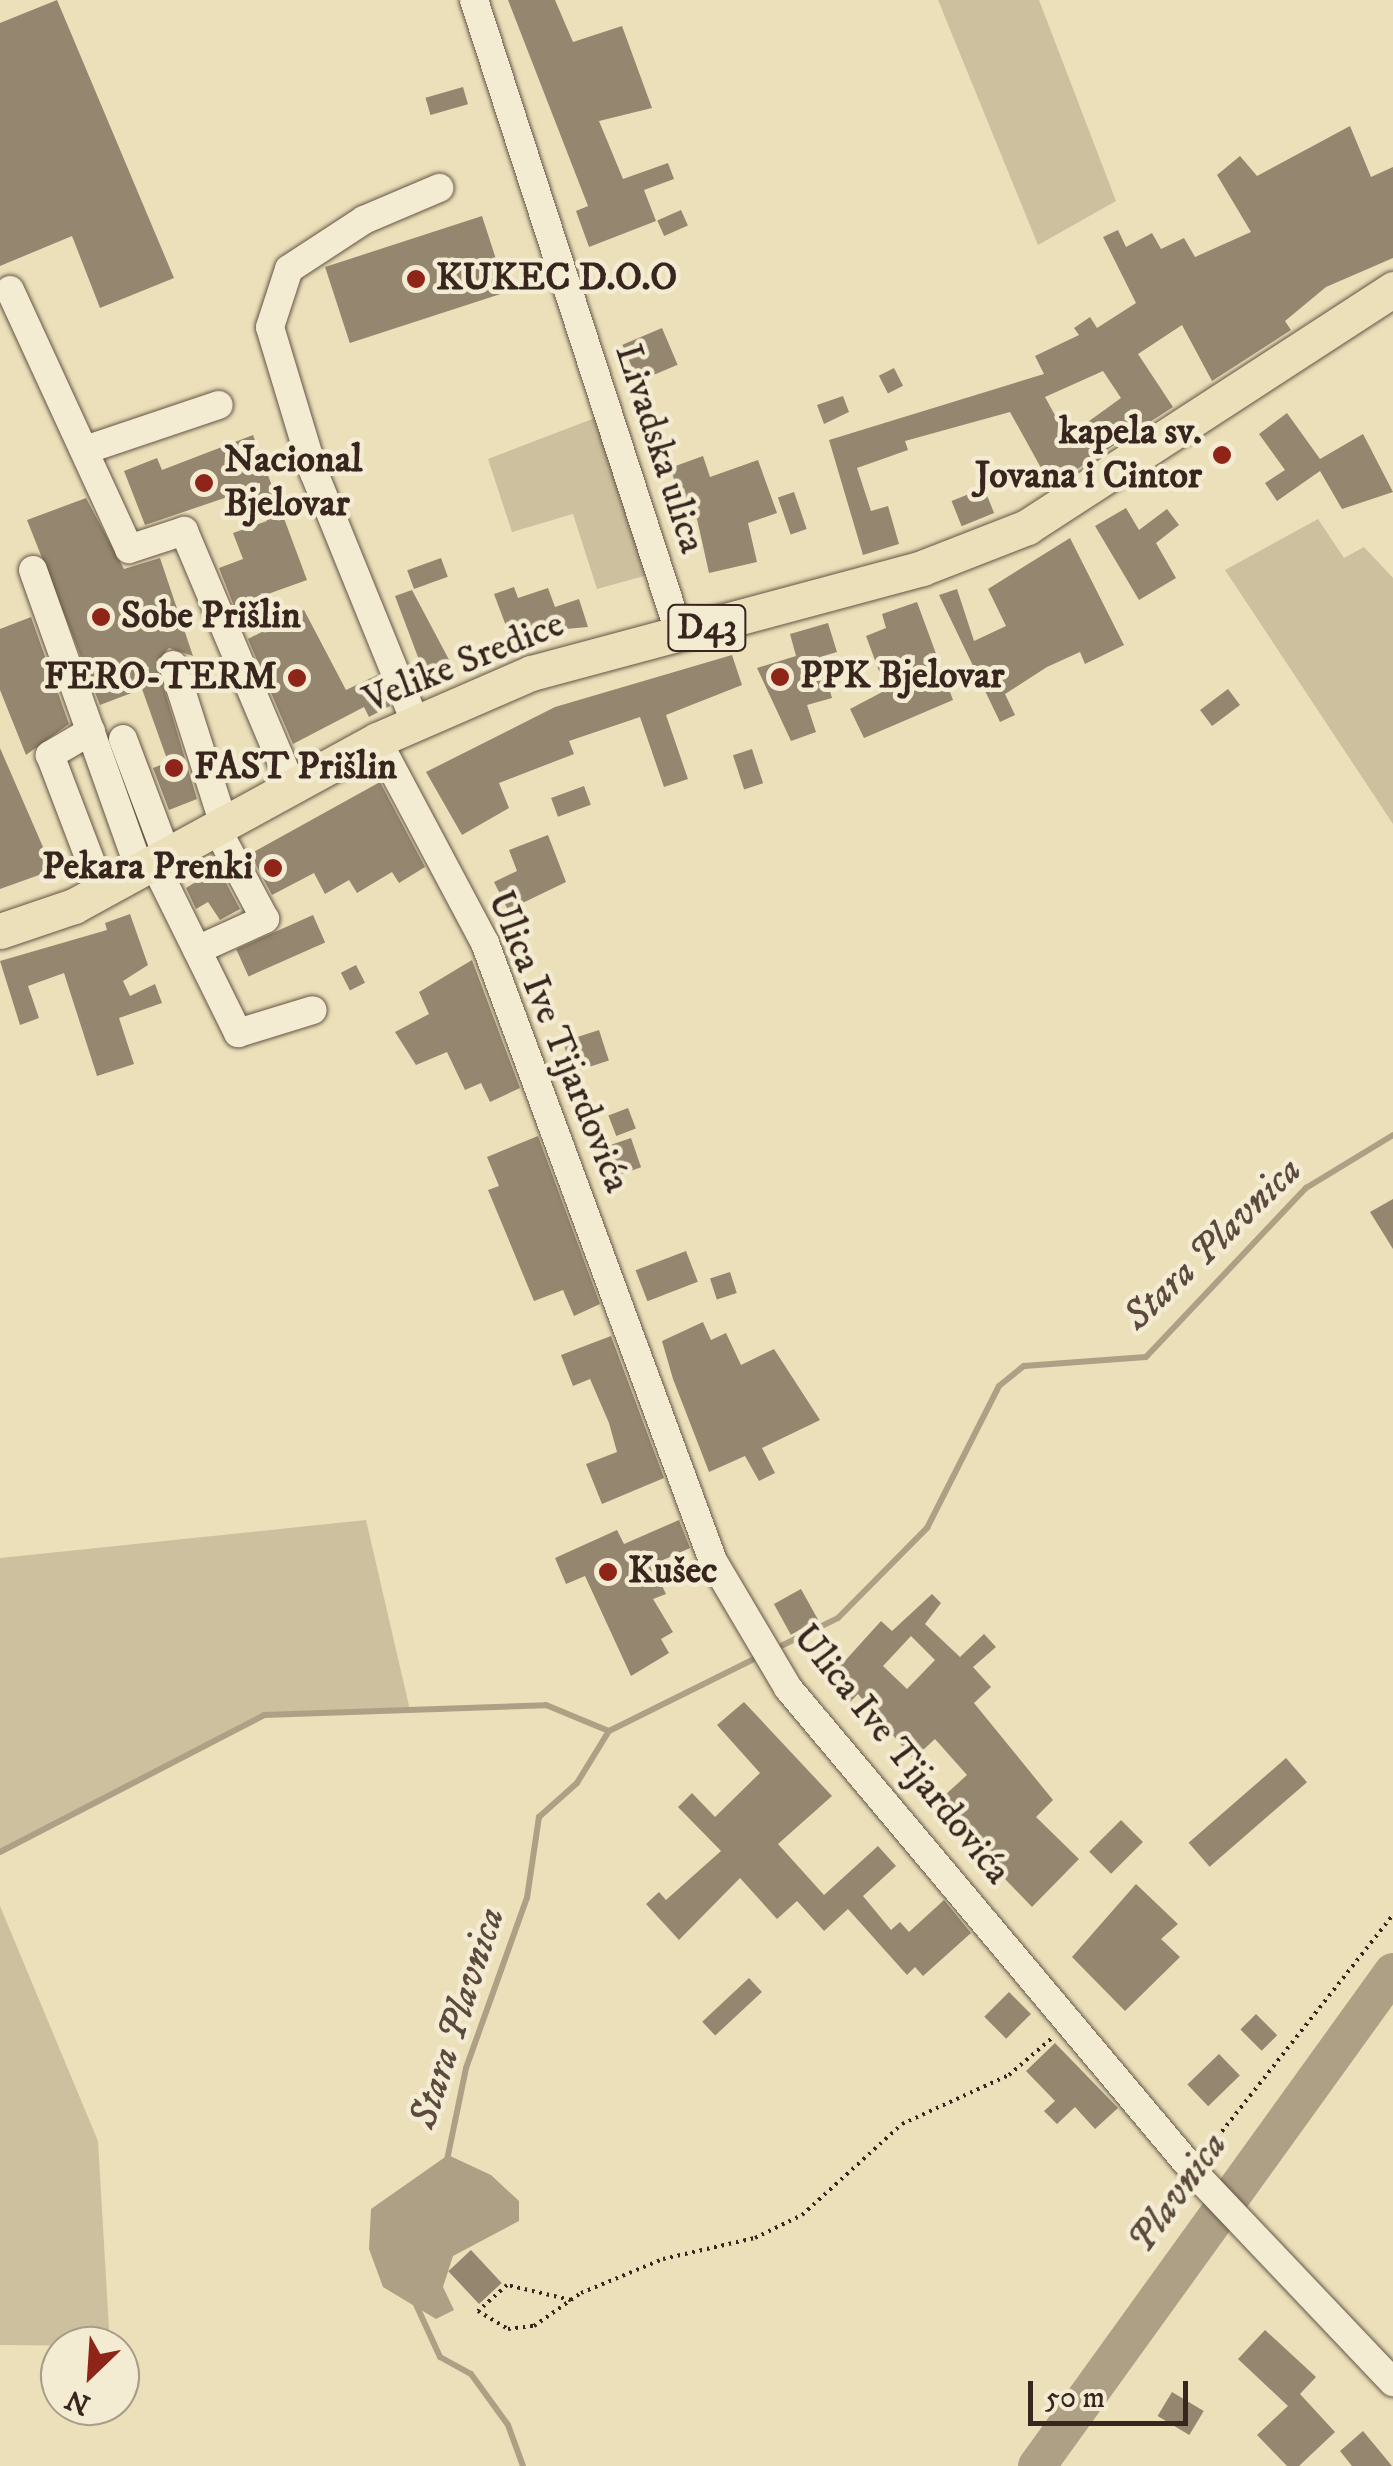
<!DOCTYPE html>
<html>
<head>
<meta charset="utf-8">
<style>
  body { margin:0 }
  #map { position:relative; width:1393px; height:2466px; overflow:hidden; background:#ece0ba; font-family:"IM FELL DW Pica",serif }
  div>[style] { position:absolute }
  .green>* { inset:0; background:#cdc09f }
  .water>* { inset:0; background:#aea085 }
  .stream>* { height:6px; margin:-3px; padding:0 3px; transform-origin:3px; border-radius:3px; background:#aea085 }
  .river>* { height:38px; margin:-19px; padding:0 19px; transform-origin:19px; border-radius:19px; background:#aea085 }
  .building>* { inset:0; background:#95866f; transform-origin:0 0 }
  .path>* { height:4px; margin-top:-2px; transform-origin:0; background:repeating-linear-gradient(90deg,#37251e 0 2.5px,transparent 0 7.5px) }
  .roads { filter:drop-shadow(0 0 2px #645445) drop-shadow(0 0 2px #645445) }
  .minor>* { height:28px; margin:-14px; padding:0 14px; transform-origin:14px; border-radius:14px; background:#f3ebd2 }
  .major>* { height:35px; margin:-17.5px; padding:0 17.5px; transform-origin:17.5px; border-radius:17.5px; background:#ece0ba }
  .dots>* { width:28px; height:28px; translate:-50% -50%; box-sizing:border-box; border:5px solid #f3ebd2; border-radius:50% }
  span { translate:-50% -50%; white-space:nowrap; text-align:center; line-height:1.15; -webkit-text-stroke:9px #f3ebd2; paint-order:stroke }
  .shield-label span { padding:2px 8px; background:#f3ebd2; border:2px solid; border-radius:8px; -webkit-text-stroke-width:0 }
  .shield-label { font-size:35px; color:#37251e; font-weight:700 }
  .poi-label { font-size:38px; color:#37251e; font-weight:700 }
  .left { translate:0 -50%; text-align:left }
  .right { translate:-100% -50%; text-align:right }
  .street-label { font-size:38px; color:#37251e }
  .water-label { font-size:40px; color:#5b4a3d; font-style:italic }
  .north { position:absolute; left:40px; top:2326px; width:100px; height:100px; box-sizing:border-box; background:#f3ebd2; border:2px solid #a89c8a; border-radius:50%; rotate:205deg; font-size:28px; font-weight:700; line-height:40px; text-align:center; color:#37251e }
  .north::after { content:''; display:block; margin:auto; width:35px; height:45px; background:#8f2418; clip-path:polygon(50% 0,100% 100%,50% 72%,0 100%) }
  .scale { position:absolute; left:1028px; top:2381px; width:160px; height:45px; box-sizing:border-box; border:5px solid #37251e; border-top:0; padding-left:12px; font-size:30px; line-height:35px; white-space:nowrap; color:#37251e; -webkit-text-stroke:8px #f3ebd2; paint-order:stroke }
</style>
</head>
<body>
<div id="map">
  <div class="green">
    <div style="clip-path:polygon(938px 0,1039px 0,1116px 201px,1038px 245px)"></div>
    <div style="clip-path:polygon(608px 413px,659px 572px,597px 589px,573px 514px,512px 532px,488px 459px)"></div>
    <div style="clip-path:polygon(1318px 519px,1344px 558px,1364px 547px,1393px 578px,1393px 824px,1225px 570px)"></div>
    <div style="clip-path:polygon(366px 1520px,410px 1710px,264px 1715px,0 1853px,0 1558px)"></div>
    <div style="clip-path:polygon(0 1906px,98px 2141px,110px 2346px,0 2345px)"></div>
  </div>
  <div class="water">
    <div style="clip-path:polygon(448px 2155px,491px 2175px,519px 2201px,519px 2221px,453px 2256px,443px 2287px,454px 2310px,436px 2319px,383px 2287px,369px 2249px,371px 2209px)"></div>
  </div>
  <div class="stream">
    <div style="left:783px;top:1645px;width:61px;rotate:-26.1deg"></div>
    <div style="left:838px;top:1618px;width:127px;rotate:-45.3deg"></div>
    <div style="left:927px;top:1528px;width:159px;rotate:-63.1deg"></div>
    <div style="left:999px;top:1386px;width:32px;rotate:-39deg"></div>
    <div style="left:1024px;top:1366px;width:122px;rotate:-4.2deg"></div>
    <div style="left:1146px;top:1357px;width:233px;rotate:-46.6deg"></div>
    <div style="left:1306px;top:1188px;width:102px;rotate:-31.3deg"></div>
    <div style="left:0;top:1852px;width:297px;rotate:-27.4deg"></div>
    <div style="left:264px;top:1715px;width:282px;rotate:-2deg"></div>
    <div style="left:546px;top:1705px;width:68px;rotate:22.4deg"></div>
    <div style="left:447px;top:2160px;width:94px;rotate:-78.3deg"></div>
    <div style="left:466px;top:2068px;width:181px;rotate:-70.3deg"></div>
    <div style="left:527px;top:1898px;width:82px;rotate:-81.6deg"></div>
    <div style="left:539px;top:1817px;width:51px;rotate:-41.8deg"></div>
    <div style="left:577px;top:1783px;width:61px;rotate:-58.4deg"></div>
    <div style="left:609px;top:1731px;width:160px;rotate:-26.4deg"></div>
    <div style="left:413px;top:2298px;width:65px;rotate:65.4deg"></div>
    <div style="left:440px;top:2357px;width:35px;rotate:29deg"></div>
    <div style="left:471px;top:2374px;width:63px;rotate:54deg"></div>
    <div style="left:508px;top:2425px;width:44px;rotate:69.9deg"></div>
  </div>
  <div class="river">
    <div style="left:1037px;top:2466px;width:609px;rotate:-54.22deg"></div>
  </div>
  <div class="building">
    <div style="clip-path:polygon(57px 0,174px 278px,100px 308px,72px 236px,0 266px,0 23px)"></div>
    <div style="clip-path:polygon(508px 0,555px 0,573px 42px,622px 26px,652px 108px,599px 121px,623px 179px,668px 163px,674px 179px,644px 190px,656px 221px,589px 247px,576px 211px,588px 206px)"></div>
    <div style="left:463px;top:87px;width:18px;height:39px;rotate:74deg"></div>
    <div style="clip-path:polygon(evenodd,1350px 126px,1371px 177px,1393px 167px,1393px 258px,1326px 287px,1285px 321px,1291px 330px,1212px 381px,1182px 325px,1138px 354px,1173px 407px,1051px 486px,1010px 412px,905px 441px,908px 450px,857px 468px,871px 511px,888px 506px,899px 544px,863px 555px,829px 440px,1044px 374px,1035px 356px,1079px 335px,1074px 328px,1090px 317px,1097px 328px,1136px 303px,1103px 237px,1118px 230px,1126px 247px,1152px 233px,1161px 249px,1184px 238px,1195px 257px,1251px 232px,1217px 175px,1240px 156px,1257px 176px,1350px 126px,1103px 371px,1121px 398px,1067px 437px,1045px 397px,1103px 371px)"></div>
    <div style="left:681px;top:210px;width:17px;height:26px;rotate:66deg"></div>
    <div style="left:482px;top:216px;width:80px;height:165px;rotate:72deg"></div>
    <div style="left:662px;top:328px;width:40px;height:43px;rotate:67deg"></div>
    <div style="left:894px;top:368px;width:20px;height:17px;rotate:63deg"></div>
    <div style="clip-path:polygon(843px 396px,849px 412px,824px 424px,817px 405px)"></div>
    <div style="clip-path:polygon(1287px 413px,1320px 459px,1363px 434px,1393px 492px,1342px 509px,1320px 471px,1277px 501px,1265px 483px,1285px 470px,1259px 434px)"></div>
    <div style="clip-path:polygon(253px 435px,307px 580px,234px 606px,219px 568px,243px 559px,233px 533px,267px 521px,254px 488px,145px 525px,124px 471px,157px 458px,162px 470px)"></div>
    <div style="clip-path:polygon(703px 456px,710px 477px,758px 460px,777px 513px,748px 523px,757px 562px,709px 573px,697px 519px,689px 521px,670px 468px)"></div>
    <div style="left:984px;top:488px;width:27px;height:35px;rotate:68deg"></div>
    <div style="left:794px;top:492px;width:39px;height:17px;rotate:71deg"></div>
    <div style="clip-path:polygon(86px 498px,124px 569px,160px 558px,193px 656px,169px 648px,156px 662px,197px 799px,169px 810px,153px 768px,168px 762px,142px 689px,100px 705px,27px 520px)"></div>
    <div style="clip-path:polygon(1126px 508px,1139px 530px,1167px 509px,1179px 525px,1156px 543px,1176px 578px,1139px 600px,1095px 526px)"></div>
    <div style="clip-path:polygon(1070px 538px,1124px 645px,1085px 664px,1080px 652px,1047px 667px,1005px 694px,1015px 715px,1000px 722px,939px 595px,957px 589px,974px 641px,1006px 626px,988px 589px)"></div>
    <div style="left:441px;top:558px;width:20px;height:36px;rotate:70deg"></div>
    <div style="clip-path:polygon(514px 587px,518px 598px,548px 588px,555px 607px,579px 599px,588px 627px,509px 634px,494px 594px)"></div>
    <div style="clip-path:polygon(412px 590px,455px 671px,427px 681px,395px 596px)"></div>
    <div style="clip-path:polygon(917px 602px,953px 700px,864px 738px,850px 709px,886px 690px,866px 636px,886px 628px,882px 614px)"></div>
    <div style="clip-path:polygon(304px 610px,346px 690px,377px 675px,390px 706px,369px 717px,364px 707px,293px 744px,248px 639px)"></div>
    <div style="clip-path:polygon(31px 617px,69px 724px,26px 755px,0 690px,0 629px)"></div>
    <div style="clip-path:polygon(828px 623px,837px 652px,820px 657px,832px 698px,807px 705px,816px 732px,791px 741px,757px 668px,796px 656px,790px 634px)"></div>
    <div style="clip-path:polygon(732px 655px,742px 685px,666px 715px,688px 779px,664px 787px,640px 717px,569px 741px,574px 754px,499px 783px,509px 808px,462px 835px,426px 772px,555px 707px)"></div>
    <div style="left:1228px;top:689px;width:20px;height:35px;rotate:53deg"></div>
    <div style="clip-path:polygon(0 748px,53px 870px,0 889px)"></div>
    <div style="left:752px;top:749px;width:36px;height:20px;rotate:72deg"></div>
    <div style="clip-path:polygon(380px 782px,425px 867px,399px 883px,392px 872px,357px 893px,349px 880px,325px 894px,314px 873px,272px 895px,250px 854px)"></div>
    <div style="left:584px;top:786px;width:20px;height:35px;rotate:70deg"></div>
    <div style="clip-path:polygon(548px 835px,566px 882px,508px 910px,494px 882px,517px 871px,509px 850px)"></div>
    <div style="clip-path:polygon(218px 868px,240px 909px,220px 920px,208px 902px,196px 909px,186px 888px)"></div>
    <div style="clip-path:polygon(130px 914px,148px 965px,123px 981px,130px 996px,155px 984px,162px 1003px,119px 1018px,134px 1064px,97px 1076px,64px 973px,28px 986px,39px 1018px,20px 1025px,0 961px,107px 930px,105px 923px)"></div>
    <div style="left:313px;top:915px;width:30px;height:84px;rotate:66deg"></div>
    <div style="clip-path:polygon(472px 960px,520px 1088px,490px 1102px,481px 1083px,465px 1090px,447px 1052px,416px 1065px,395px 1032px,429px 1014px,419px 992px)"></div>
    <div style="left:356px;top:965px;width:20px;height:17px;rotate:63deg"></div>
    <div style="left:599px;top:1030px;width:32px;height:38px;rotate:72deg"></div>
    <div style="left:628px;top:1108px;width:22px;height:21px;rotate:69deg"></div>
    <div style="clip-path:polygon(538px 1136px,600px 1304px,574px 1316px,563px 1290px,534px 1301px,488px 1190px,499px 1186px,487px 1157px)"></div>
    <div style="left:631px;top:1138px;width:31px;height:38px;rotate:71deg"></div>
    <div style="clip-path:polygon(1393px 1199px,1393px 1249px,1370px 1212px)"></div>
    <div style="left:686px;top:1251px;width:33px;height:54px;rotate:69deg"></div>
    <div style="left:730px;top:1272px;width:22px;height:21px;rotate:72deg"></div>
    <div style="clip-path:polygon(703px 1322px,711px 1340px,726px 1333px,741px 1365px,774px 1349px,820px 1420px,762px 1448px,775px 1473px,759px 1481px,745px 1456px,709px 1472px,673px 1379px,662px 1341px)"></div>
    <div style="clip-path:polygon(611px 1336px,664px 1478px,602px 1504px,586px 1464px,617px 1452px,609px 1423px,590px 1379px,573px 1386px,561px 1355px)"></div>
    <div style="clip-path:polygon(679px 1520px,690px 1548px,652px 1565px,666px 1594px,653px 1599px,673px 1632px,661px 1639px,669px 1653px,631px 1676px,585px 1576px,566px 1584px,555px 1558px,617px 1530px,624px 1544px)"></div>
    <div style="left:801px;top:1589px;width:35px;height:31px;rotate:61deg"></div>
    <div style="clip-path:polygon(evenodd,932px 1594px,941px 1603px,925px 1624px,960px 1657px,984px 1634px,996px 1647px,973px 1667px,991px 1687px,974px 1703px,1053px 1800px,1036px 1817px,1079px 1859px,1032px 1907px,934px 1805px,967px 1775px,935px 1739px,913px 1759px,858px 1694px,850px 1702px,819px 1674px,835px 1656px,843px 1663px,881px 1621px,892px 1631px,932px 1594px,911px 1636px,935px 1660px,907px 1689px,883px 1666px,911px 1636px)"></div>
    <div style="clip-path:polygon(744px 1702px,832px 1796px,778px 1844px,824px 1895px,878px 1846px,896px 1866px,863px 1896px,891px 1930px,900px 1922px,909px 1932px,944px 1900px,971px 1933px,923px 1976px,915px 1967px,907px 1975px,848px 1909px,824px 1931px,797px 1901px,777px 1919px,740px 1878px,679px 1940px,646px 1904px,659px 1892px,666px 1900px,721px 1851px,678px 1807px,692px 1793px,715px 1817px,760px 1773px,717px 1725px)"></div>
    <div style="left:1286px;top:1758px;width:32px;height:129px;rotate:49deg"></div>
    <div style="left:1121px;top:1820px;width:31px;height:45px;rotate:45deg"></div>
    <div style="clip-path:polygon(1136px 1884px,1178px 1924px,1161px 1939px,1180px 1957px,1125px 2011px,1072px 1957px)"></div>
    <div style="left:749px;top:1978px;width:19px;height:64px;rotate:47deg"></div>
    <div style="left:1009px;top:1992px;width:31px;height:35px;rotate:45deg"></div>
    <div style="left:1256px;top:2014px;width:30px;height:22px;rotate:45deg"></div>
    <div style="clip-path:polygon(1055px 2043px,1118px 2108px,1095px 2129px,1075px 2107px,1057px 2124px,1044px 2111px,1055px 2101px,1026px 2071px)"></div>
    <div style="left:1219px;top:2054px;width:30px;height:44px;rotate:46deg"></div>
    <div style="left:471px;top:2250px;width:45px;height:31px;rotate:47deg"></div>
    <div style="clip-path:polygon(1265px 2330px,1316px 2377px,1300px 2394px,1335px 2432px,1299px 2466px,1287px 2466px,1257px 2435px,1288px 2406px,1238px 2359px)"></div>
    <div style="left:1172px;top:2392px;width:37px;height:28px;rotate:31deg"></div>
    <div style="clip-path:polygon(1363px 2431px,1392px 2466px,1352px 2466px,1340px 2451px)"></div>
  </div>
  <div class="path">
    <div style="left:1208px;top:2149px;width:298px;rotate:-51.7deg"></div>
    <div style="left:571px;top:2300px;width:66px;rotate:-166.8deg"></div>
    <div style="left:507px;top:2285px;width:39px;rotate:138deg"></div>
    <div style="left:478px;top:2311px;width:35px;rotate:31deg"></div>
    <div style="left:508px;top:2329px;width:26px;rotate:-7deg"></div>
    <div style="left:534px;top:2326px;width:57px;rotate:-35.1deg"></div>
    <div style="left:581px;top:2293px;width:89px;rotate:-22.5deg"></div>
    <div style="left:663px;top:2259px;width:94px;rotate:-12.9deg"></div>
    <div style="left:755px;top:2238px;width:52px;rotate:-26.1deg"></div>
    <div style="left:802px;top:2215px;width:135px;rotate:-42.3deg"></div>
    <div style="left:902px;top:2124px;width:118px;rotate:-24.6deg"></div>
    <div style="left:1009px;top:2075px;width:57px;rotate:-40.7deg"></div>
  </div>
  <div class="roads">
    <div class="minor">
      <div style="left:474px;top:0;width:668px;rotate:72.03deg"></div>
      <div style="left:10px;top:290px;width:285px;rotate:65.3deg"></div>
      <div style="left:129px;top:549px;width:58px;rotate:-18.1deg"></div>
      <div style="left:184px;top:531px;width:278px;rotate:67.1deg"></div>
      <div style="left:85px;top:450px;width:141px;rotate:-18.6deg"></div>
      <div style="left:33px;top:570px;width:319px;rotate:70.4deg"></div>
      <div style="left:173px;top:665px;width:168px;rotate:72.3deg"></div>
      <div style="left:416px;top:724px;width:271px;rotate:-112.1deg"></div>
      <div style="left:314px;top:473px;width:152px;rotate:-106.8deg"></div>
      <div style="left:270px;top:327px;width:61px;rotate:-71.9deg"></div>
      <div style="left:289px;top:269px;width:90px;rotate:-33.2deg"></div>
      <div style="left:364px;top:220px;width:82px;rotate:-23.1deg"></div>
      <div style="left:91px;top:731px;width:48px;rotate:149.7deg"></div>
      <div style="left:50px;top:755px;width:146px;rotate:69.1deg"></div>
      <div style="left:123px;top:739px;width:125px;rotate:69.4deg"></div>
      <div style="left:377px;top:740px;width:230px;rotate:62deg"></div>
      <div style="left:485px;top:943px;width:659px;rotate:69.75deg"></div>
      <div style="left:713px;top:1561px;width:147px;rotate:59.4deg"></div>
      <div style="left:788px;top:1688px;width:645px;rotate:49.97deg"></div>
      <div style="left:1203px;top:2182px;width:276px;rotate:46.5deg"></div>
      <div style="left:154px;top:863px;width:190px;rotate:63.7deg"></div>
      <div style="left:238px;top:1033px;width:78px;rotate:-17deg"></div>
      <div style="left:197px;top:950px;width:75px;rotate:-24.5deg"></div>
      <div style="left:265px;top:919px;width:102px;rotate:-118.1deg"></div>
    </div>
    <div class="major">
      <div style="left:0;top:931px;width:78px;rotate:-18.7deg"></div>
      <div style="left:74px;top:906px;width:345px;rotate:-28.7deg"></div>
      <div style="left:377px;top:740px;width:168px;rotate:-23.5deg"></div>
      <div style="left:531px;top:673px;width:405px;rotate:-15deg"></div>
      <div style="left:922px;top:568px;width:113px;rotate:-21.3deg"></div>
      <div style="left:1027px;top:527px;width:437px;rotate:-33deg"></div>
    </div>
  </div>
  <div class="dots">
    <div style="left:416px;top:279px;background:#8f2418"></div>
    <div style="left:1222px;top:455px;background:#8f2418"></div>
    <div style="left:204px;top:483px;background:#8f2418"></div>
    <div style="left:101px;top:617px;background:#8f2418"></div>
    <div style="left:780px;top:677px;background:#8f2418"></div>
    <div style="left:297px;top:678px;background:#8f2418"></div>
    <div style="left:174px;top:768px;background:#8f2418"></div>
    <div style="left:273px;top:868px;background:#8f2418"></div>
    <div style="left:608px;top:1572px;background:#8f2418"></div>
  </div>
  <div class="shield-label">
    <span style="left:707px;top:628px">D43</span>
  </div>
  <div class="poi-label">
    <span class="left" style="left:436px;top:279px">KUKEC D.O.O</span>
    <span class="right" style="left:1202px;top:455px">kapela sv.<br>Jovana i Cintor</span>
    <span class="left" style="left:224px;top:483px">Nacional<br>Bjelovar</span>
    <span class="left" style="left:121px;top:617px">Sobe Prišlin</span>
    <span class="left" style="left:800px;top:677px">PPK Bjelovar</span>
    <span class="right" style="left:277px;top:678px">FERO-TERM</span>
    <span class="left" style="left:194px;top:768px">FAST Prišlin</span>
    <span class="right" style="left:253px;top:868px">Pekara Prenki</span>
    <span class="left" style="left:628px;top:1572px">Kušec</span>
  </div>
  <div class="street-label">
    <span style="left:659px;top:449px;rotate:72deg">Livadska ulica</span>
    <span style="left:464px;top:663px;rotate:-22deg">Velike Sredice</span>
    <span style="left:558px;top:1042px;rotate:68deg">Ulica Ive Tijardovića</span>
    <span style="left:901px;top:1755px;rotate:51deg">Ulica Ive Tijardovića</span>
  </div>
  <div class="water-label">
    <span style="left:1213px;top:1244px;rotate:-44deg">Stara Plavnica</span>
    <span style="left:458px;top:2018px;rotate:-72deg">Stara Plavnica</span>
    <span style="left:1178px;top:2193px;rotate:-54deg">Plavnica</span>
  </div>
  <div class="north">N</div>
  <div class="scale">50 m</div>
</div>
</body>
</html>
